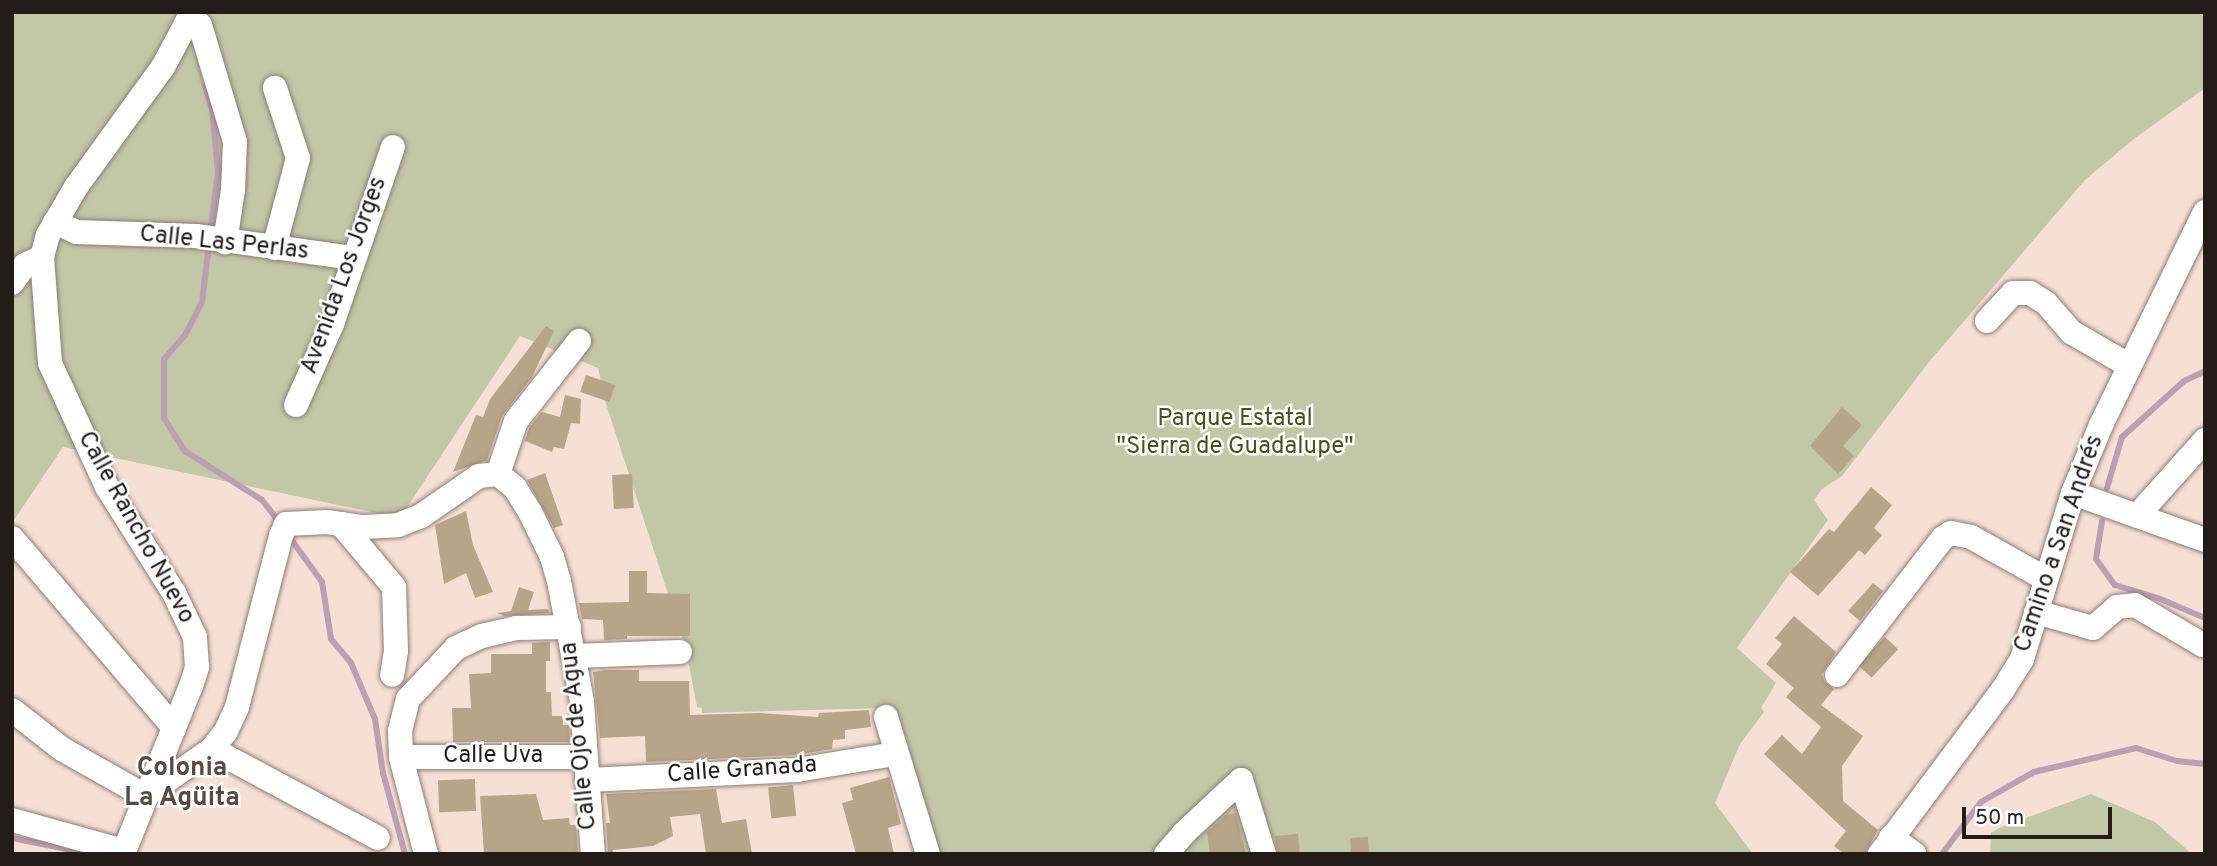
<!DOCTYPE html>
<html>
<head>
<meta charset="utf-8">
<style>
  body { margin:0 }
  #map { position:relative; width:2217px; height:866px; overflow:hidden; background:#f6e0d6; font-family:Overpass,sans-serif }
  div>[style] { position:absolute }
  .green>* { inset:0; background:#c2c7a8 }
  .stream>* { height:6px; margin:-3px; padding:0 3px; transform-origin:3px; border-radius:3px; background:#bb9fb3 }
  .building>* { inset:0; background:#b7a58a; transform-origin:0 0 }
  .roads { filter:drop-shadow(0 0 2px #907c73) drop-shadow(0 0 2px #907c73) }
  .minor>* { height:24px; margin:-12px; padding:0 12px; transform-origin:12px; border-radius:12px; background:#fff }
  span { translate:-50% -50%; white-space:nowrap; text-align:center; line-height:1.15; -webkit-text-stroke:5px #fff; paint-order:stroke }
  .street-label { font-size:24px; color:#231c18 }
  .park-label { font-size:24px; color:#4c501d }
  .neighbourhood-label { font-size:26px; color:#5b4941; font-weight:700 }
  .frame { position:absolute; inset:0; border:14px solid #231c18; pointer-events:none }
  .scale { position:absolute; left:1962px; top:807px; width:150px; height:32px; box-sizing:border-box; border:4px solid #231c18; border-top:0; padding-left:9px; font-size:21px; line-height:24px; white-space:nowrap; color:#231c18; -webkit-text-stroke:5px #fff; paint-order:stroke }
</style>
</head>
<body>
<div id="map">
  <div class="green">
    <div style="clip-path:polygon(12px 12px,2205px 12px,2205px 88px,2135px 138px,2085px 180px,1929px 362px,1842px 476px,1822px 489px,1814px 500px,1828px 520px,1737px 648px,1776px 683px,1761px 708px,1764px 712px,1740px 744px,1715px 803px,1753px 854px,932px 854px,886px 708px,702px 713px,702px 708px,697px 707px,686px 649px,606px 404px,598px 368px,520px 336px,400px 518px,63px 447px,12px 523px)"></div>
    <div style="clip-path:polygon(2091px 794px,2155px 822px,2192px 854px,1990px 854px,1991px 833px,1999px 828px)"></div>
  </div>
  <div class="stream">
    <div style="left:205px;top:85px;width:25px;rotate:74deg"></div>
    <div style="left:212px;top:109px;width:64px;rotate:84.6deg"></div>
    <div style="left:218px;top:173px;width:61px;rotate:97.6deg"></div>
    <div style="left:209px;top:244px;width:58px;rotate:96.9deg"></div>
    <div style="left:202px;top:302px;width:37px;rotate:117deg"></div>
    <div style="left:185px;top:335px;width:32px;rotate:131deg"></div>
    <div style="left:164px;top:359px;width:59px;rotate:90deg"></div>
    <div style="left:164px;top:418px;width:39px;rotate:58deg"></div>
    <div style="left:185px;top:451px;width:91px;rotate:32.5deg"></div>
    <div style="left:262px;top:500px;width:29px;rotate:52deg"></div>
    <div style="left:2107px;top:488px;width:53px;rotate:-73.6deg"></div>
    <div style="left:2122px;top:437px;width:84px;rotate:-42.1deg"></div>
    <div style="left:2184px;top:381px;width:23px;rotate:-25deg"></div>
    <div style="left:2102px;top:521px;width:38px;rotate:99deg"></div>
    <div style="left:2096px;top:559px;width:32px;rotate:54deg"></div>
    <div style="left:2115px;top:585px;width:45px;rotate:16.8deg"></div>
    <div style="left:2158px;top:598px;width:51px;rotate:23.1deg"></div>
    <div style="left:288px;top:535px;width:58px;rotate:54.1deg"></div>
    <div style="left:322px;top:582px;width:58px;rotate:81deg"></div>
    <div style="left:331px;top:639px;width:31px;rotate:50deg"></div>
    <div style="left:351px;top:663px;width:61px;rotate:66.8deg"></div>
    <div style="left:375px;top:719px;width:55px;rotate:81.6deg"></div>
    <div style="left:383px;top:773px;width:84px;rotate:74.8deg"></div>
    <div style="left:12px;top:838px;width:76px;rotate:11.5deg"></div>
    <div style="left:1942px;top:854px;width:65px;rotate:-53.1deg"></div>
    <div style="left:1981px;top:802px;width:61px;rotate:-29.5deg"></div>
    <div style="left:2034px;top:772px;width:105px;rotate:-13.2deg"></div>
    <div style="left:2136px;top:748px;width:43px;rotate:17.6deg"></div>
    <div style="left:2177px;top:761px;width:28px;rotate:6deg"></div>
  </div>
  <div class="building">
    <div style="clip-path:polygon(546px 326px,554px 331px,532px 377px,502px 416px,487px 460px,453px 472px,476px 415px,483px 417px,490px 399px)"></div>
    <div style="left:586px;top:375px;width:31px;height:18px;rotate:19deg"></div>
    <div style="clip-path:polygon(565px 395px,581px 399px,580px 424px,571px 423px,564px 449px,554px 447px,552px 452px,525px 441px,529px 428px,542px 412px,560px 417px)"></div>
    <div style="clip-path:polygon(1842px 407px,1862px 425px,1843px 446px,1854px 456px,1838px 474px,1810px 446px)"></div>
    <div style="clip-path:polygon(545px 473px,563px 525px,554px 528px,527px 480px)"></div>
    <div style="left:632px;top:474px;width:34px;height:20px;rotate:87deg"></div>
    <div style="clip-path:polygon(1871px 487px,1892px 505px,1874px 528px,1882px 535px,1865px 555px,1859px 550px,1818px 596px,1790px 572px,1829px 529px,1834px 532px)"></div>
    <div style="clip-path:polygon(466px 511px,473px 545px,493px 592px,475px 598px,466px 573px,444px 584px,435px 525px)"></div>
    <div style="clip-path:polygon(629px 571px,647px 571px,647px 593px,690px 594px,690px 636px,627px 636px,627px 639px,604px 640px,603px 620px,582px 619px,579px 603px,629px 602px)"></div>
    <div style="clip-path:polygon(1873px 583px,1883px 591px,1860px 621px,1848px 611px)"></div>
    <div style="clip-path:polygon(519px 587px,534px 592px,528px 610px,548px 609px,549px 613px,504px 616px,497px 613px,511px 611px)"></div>
    <div style="clip-path:polygon(1794px 616px,1836px 652px,1822px 674px,1824px 681px,1834px 689px,1821px 705px,1863px 736px,1842px 766px,1843px 801px,1878px 830px,1865px 854px,1844px 854px,1834px 846px,1846px 831px,1764px 754px,1782px 735px,1802px 754px,1821px 727px,1786px 697px,1794px 688px,1766px 664px,1782px 644px,1775px 638px)"></div>
    <div style="left:1885px;top:637px;width:18px;height:39px;rotate:43deg"></div>
    <div style="clip-path:polygon(550px 642px,550px 661px,546px 661px,546px 692px,551px 692px,552px 716px,563px 716px,563px 725px,569px 725px,570px 742px,453px 742px,452px 708px,471px 708px,469px 674px,491px 673px,491px 654px,532px 654px,532px 643px)"></div>
    <div style="clip-path:polygon(604px 670px,639px 670px,639px 681px,689px 681px,690px 715px,759px 713px,818px 717px,819px 713px,869px 710px,871px 727px,845px 730px,845px 739px,833px 740px,832px 749px,795px 755px,646px 762px,645px 736px,600px 738px,593px 672px)"></div>
    <div style="clip-path:polygon(889px 777px,901px 824px,888px 828px,894px 854px,856px 854px,842px 803px,853px 800px,850px 788px)"></div>
    <div style="left:475px;top:779px;width:32px;height:37px;rotate:88deg"></div>
    <div style="left:793px;top:785px;width:31px;height:25px;rotate:84deg"></div>
    <div style="clip-path:polygon(716px 789px,722px 823px,746px 819px,752px 854px,706px 854px,700px 814px,670px 817px,673px 836px,653px 846px,613px 850px,613px 854px,608px 854px,606px 823px,610px 823px,606px 794px)"></div>
    <div style="clip-path:polygon(536px 794px,543px 820px,569px 818px,570px 825px,576px 825px,578px 854px,484px 854px,480px 796px)"></div>
    <div style="clip-path:polygon(1236px 813px,1246px 854px,1210px 854px,1207px 832px,1226px 815px)"></div>
    <div style="clip-path:polygon(1298px 834px,1300px 854px,1278px 854px,1275px 836px)"></div>
    <div style="left:1368px;top:837px;width:17px;height:18px;rotate:87deg"></div>
  </div>
  <div class="roads">
    <div class="minor">
      <div style="left:55px;top:222px;width:23px;rotate:25deg"></div>
      <div style="left:76px;top:232px;width:120px;rotate:1.9deg"></div>
      <div style="left:196px;top:236px;width:159px;rotate:8deg"></div>
      <div style="left:274px;top:248px;width:93px;rotate:-75.1deg"></div>
      <div style="left:298px;top:158px;width:74px;rotate:-108.2deg"></div>
      <div style="left:12px;top:283px;width:22px;rotate:-54deg"></div>
      <div style="left:25px;top:265px;width:19px;rotate:-25deg"></div>
      <div style="left:1987px;top:321px;width:38px;rotate:-47deg"></div>
      <div style="left:2013px;top:293px;width:17px"></div>
      <div style="left:2030px;top:293px;width:19px;rotate:32deg"></div>
      <div style="left:2046px;top:303px;width:38px;rotate:49deg"></div>
      <div style="left:2071px;top:332px;width:68px;rotate:30deg"></div>
      <div style="left:296px;top:405px;width:89px;rotate:-66deg"></div>
      <div style="left:332px;top:324px;width:187px;rotate:-71deg"></div>
      <div style="left:498px;top:474px;width:56px;rotate:-71.2deg"></div>
      <div style="left:516px;top:421px;width:102px;rotate:-51.8deg"></div>
      <div style="left:2073px;top:493px;width:140px;rotate:19.6deg"></div>
      <div style="left:2137px;top:516px;width:102px;rotate:-48.2deg"></div>
      <div style="left:341px;top:524px;width:82px;rotate:49.9deg"></div>
      <div style="left:394px;top:587px;width:64px;rotate:88.2deg"></div>
      <div style="left:396px;top:651px;width:24px;rotate:99deg"></div>
      <div style="left:12px;top:538px;width:250px;rotate:49.5deg"></div>
      <div style="left:2036px;top:612px;width:59px;rotate:15.7deg"></div>
      <div style="left:2093px;top:628px;width:32px;rotate:-41deg"></div>
      <div style="left:2117px;top:607px;width:18px;rotate:-6deg"></div>
      <div style="left:2135px;top:605px;width:79px;rotate:30.5deg"></div>
      <div style="left:575px;top:656px;width:105px;rotate:-2.2deg"></div>
      <div style="left:1837px;top:675px;width:173px;rotate:-52.3deg"></div>
      <div style="left:1943px;top:538px;width:9px;rotate:-32deg"></div>
      <div style="left:1951px;top:533px;width:20px;rotate:11deg"></div>
      <div style="left:1971px;top:537px;width:86px;rotate:29.2deg"></div>
      <div style="left:12px;top:710px;width:63px;rotate:38deg"></div>
      <div style="left:62px;top:749px;width:95px;rotate:29.5deg"></div>
      <div style="left:886px;top:717px;width:143px;rotate:73deg"></div>
      <div style="left:212px;top:749px;width:188px;rotate:28.2deg"></div>
      <div style="left:401px;top:757px;width:184px"></div>
      <div style="left:587px;top:780px;width:210px;rotate:-2.7deg"></div>
      <div style="left:797px;top:770px;width:99px;rotate:-9.3deg"></div>
      <div style="left:145px;top:796px;width:82px;rotate:-35deg"></div>
      <div style="left:212px;top:749px;width:23px;rotate:-52deg"></div>
      <div style="left:226px;top:731px;width:26px;rotate:-65deg"></div>
      <div style="left:237px;top:707px;width:177px;rotate:-75.6deg"></div>
      <div style="left:281px;top:536px;width:13px;rotate:-67deg"></div>
      <div style="left:286px;top:524px;width:41px;rotate:-2.8deg"></div>
      <div style="left:327px;top:522px;width:36px;rotate:8deg"></div>
      <div style="left:363px;top:527px;width:35px;rotate:-3deg"></div>
      <div style="left:398px;top:525px;width:25px;rotate:-21deg"></div>
      <div style="left:421px;top:516px;width:70px;rotate:-34.6deg"></div>
      <div style="left:479px;top:476px;width:19px;rotate:-6deg"></div>
      <div style="left:498px;top:474px;width:22px;rotate:39deg"></div>
      <div style="left:515px;top:488px;width:28px;rotate:58deg"></div>
      <div style="left:530px;top:512px;width:50px;rotate:63.9deg"></div>
      <div style="left:552px;top:557px;width:25px;rotate:74deg"></div>
      <div style="left:559px;top:581px;width:123px;rotate:79.2deg"></div>
      <div style="left:582px;top:702px;width:152px;rotate:85.9deg"></div>
      <div style="left:12px;top:820px;width:116px;rotate:15.5deg"></div>
      <div style="left:1891px;top:837px;width:29px;rotate:36deg"></div>
      <div style="left:123px;top:854px;width:181px;rotate:-68deg"></div>
      <div style="left:191px;top:686px;width:20px;rotate:-72deg"></div>
      <div style="left:197px;top:667px;width:30px;rotate:-94deg"></div>
      <div style="left:195px;top:637px;width:49px;rotate:-115.5deg"></div>
      <div style="left:174px;top:593px;width:125px;rotate:-122.3deg"></div>
      <div style="left:107px;top:487px;width:136px;rotate:-114.7deg"></div>
      <div style="left:50px;top:363px;width:106px;rotate:-94.3deg"></div>
      <div style="left:42px;top:257px;width:23px;rotate:-75deg"></div>
      <div style="left:48px;top:235px;width:56px;rotate:-59.7deg"></div>
      <div style="left:76px;top:187px;width:148px;rotate:-54.1deg"></div>
      <div style="left:163px;top:67px;width:51px;rotate:-61.9deg"></div>
      <div style="left:187px;top:22px;width:5px;rotate:-22deg"></div>
      <div style="left:192px;top:20px;width:9px;rotate:32deg"></div>
      <div style="left:200px;top:25px;width:122px;rotate:73.3deg"></div>
      <div style="left:235px;top:142px;width:48px;rotate:92.4deg"></div>
      <div style="left:233px;top:190px;width:53px;rotate:98.7deg"></div>
      <div style="left:426px;top:854px;width:100px;rotate:-104.5deg"></div>
      <div style="left:401px;top:757px;width:26px;rotate:-92deg"></div>
      <div style="left:400px;top:731px;width:33px;rotate:-76deg"></div>
      <div style="left:408px;top:699px;width:70px;rotate:-46.7deg"></div>
      <div style="left:456px;top:648px;width:29px;rotate:-25deg"></div>
      <div style="left:482px;top:636px;width:35px;rotate:-13deg"></div>
      <div style="left:516px;top:628px;width:53px;rotate:-1.1deg"></div>
      <div style="left:1166px;top:854px;width:28px;rotate:-49deg"></div>
      <div style="left:1184px;top:833px;width:78px;rotate:-42.9deg"></div>
      <div style="left:1241px;top:780px;width:77px;rotate:72.7deg"></div>
      <div style="left:1880px;top:854px;width:204px;rotate:-53.2deg"></div>
      <div style="left:2002px;top:691px;width:38px;rotate:-58deg"></div>
      <div style="left:2022px;top:659px;width:174px;rotate:-72.9deg"></div>
      <div style="left:2073px;top:493px;width:74px;rotate:-67.6deg"></div>
      <div style="left:2101px;top:425px;width:237px;rotate:-64deg"></div>
    </div>
  </div>
  <div class="street-label">
    <span style="left:224px;top:244px;rotate:6deg">Calle Las Perlas</span>
    <span style="left:345px;top:276px;rotate:-70deg">Avenida Los Jorges</span>
    <span style="left:135px;top:528px;rotate:61deg">Calle Rancho Nuevo</span>
    <span style="left:2060px;top:544px;rotate:-71deg">Camino a San Andrés</span>
    <span style="left:580px;top:736px;rotate:-96deg">Calle Ojo de Agua</span>
    <span style="left:493px;top:757px">Calle Uva</span>
    <span style="left:742px;top:771px;rotate:-4deg">Calle Granada</span>
  </div>
  <div class="park-label">
    <span style="left:1235px;top:434px">Parque Estatal<br>"Sierra de Guadalupe"</span>
  </div>
  <div class="neighbourhood-label">
    <span style="left:182px;top:784px">Colonia<br>La Agüita</span>
  </div>
  <div class="frame"></div>
  <div class="scale">50 m</div>
</div>
</body>
</html>
